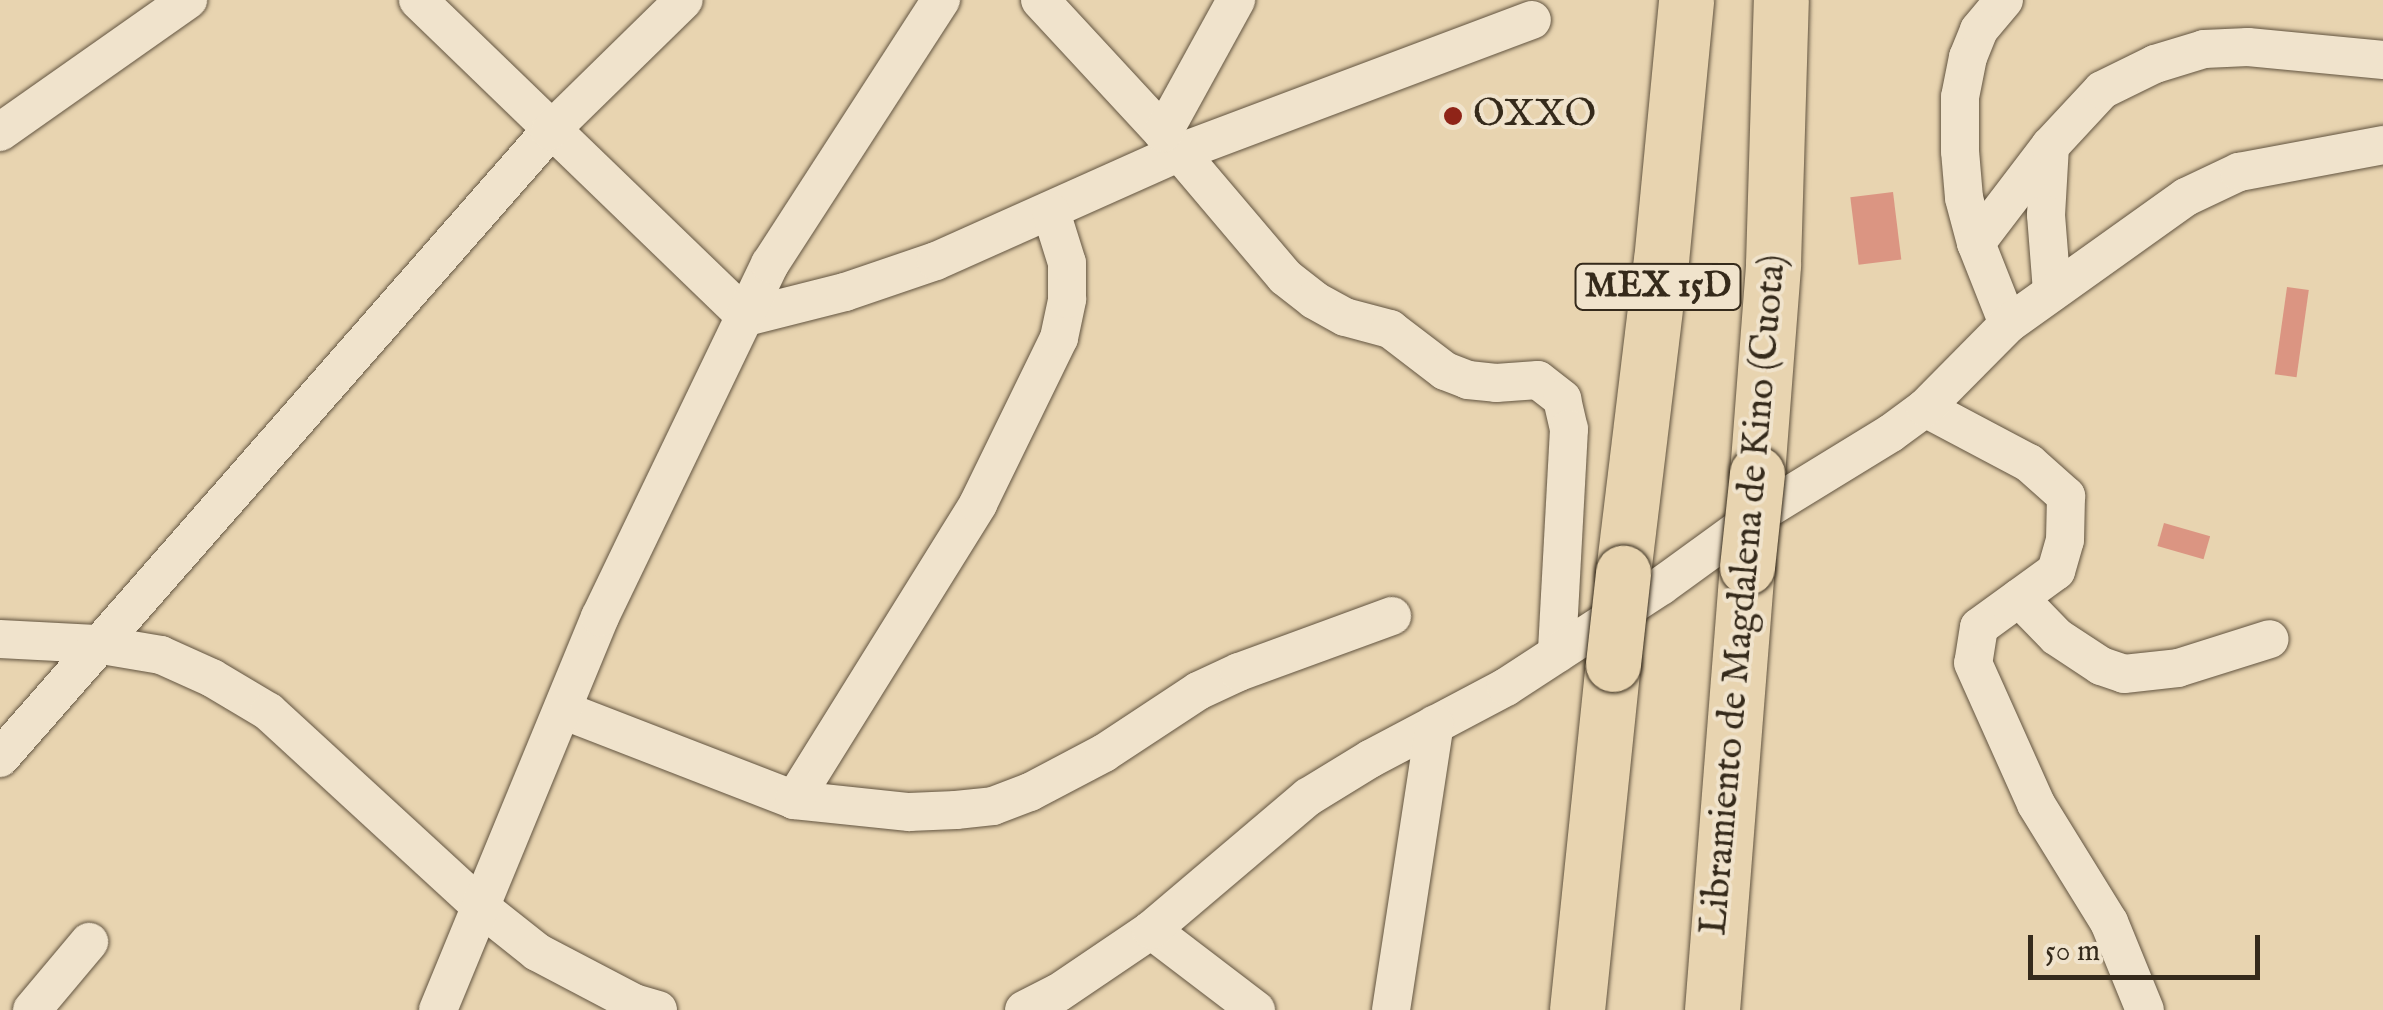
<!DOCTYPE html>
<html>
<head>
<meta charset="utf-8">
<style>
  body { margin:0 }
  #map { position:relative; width:2383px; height:1010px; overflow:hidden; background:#e8d4b0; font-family:"IM FELL English",serif }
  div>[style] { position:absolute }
  .building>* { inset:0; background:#db9582; transform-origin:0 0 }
  .roads { filter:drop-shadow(0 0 2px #625440) drop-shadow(0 0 2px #625440) }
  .minor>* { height:38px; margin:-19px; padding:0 19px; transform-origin:19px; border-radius:19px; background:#f0e3cc }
  .highway>* { height:55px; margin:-27.5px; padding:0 27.5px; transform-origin:27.5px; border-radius:27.5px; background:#e8d4b0 }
  .bridges { filter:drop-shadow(0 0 2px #352a1b) drop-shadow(0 0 2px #352a1b) }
  .highway-bridge>* { height:55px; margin:-27.5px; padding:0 27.5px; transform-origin:27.5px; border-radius:27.5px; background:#e8d4b0 }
  .dots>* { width:28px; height:28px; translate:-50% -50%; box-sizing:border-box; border:5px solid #f0e3cc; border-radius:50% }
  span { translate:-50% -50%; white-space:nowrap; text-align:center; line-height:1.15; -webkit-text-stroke:8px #f0e3cc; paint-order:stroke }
  .shield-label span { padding:2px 8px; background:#f0e3cc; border:2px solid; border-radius:8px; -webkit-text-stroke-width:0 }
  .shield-label { font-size:35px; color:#352a1b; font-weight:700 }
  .poi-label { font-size:38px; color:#352a1b }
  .left { translate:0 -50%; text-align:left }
  .street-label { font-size:38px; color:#352a1b }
  .scale { position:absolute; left:2028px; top:935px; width:232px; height:45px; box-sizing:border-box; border:5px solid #352a1b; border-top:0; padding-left:12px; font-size:30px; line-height:35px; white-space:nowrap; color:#352a1b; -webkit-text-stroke:8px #f0e3cc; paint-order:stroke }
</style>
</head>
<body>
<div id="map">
  <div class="building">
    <div style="left:1893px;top:192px;width:68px;height:43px;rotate:83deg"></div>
    <div style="left:2287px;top:287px;width:22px;height:88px;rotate:8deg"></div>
    <div style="left:2164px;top:523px;width:48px;height:24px;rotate:16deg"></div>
  </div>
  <div class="roads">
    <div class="minor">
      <div style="left:418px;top:0;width:456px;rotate:44deg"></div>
      <div style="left:746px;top:317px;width:102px;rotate:-14.2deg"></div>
      <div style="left:845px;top:292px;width:96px;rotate:-18.8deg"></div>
      <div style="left:936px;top:261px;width:265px;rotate:-24.1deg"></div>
      <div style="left:1178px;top:153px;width:378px;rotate:-20.6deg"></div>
      <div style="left:1040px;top:0;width:181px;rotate:47.2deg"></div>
      <div style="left:1163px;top:133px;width:189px;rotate:49.7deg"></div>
      <div style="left:1285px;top:277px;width:37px;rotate:38deg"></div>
      <div style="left:1314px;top:300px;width:35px;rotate:29deg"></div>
      <div style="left:1345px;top:317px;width:47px;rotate:14.9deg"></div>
      <div style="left:1390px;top:329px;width:69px;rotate:37.4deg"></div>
      <div style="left:1445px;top:371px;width:25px;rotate:21deg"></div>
      <div style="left:1468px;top:380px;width:28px;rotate:6deg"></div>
      <div style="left:1496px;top:383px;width:42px;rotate:-4.1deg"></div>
      <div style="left:1538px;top:380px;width:31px;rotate:38deg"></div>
      <div style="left:1562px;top:399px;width:31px;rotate:77deg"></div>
      <div style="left:1569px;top:429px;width:225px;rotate:93.1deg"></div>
      <div style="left:2004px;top:0;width:39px;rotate:130deg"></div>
      <div style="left:1979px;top:30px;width:29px;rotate:112deg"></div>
      <div style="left:1968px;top:57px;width:41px;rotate:101.3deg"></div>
      <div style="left:1960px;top:97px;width:54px;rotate:90deg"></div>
      <div style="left:1960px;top:151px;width:47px;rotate:85.1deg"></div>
      <div style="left:1964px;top:198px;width:47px;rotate:75.1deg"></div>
      <div style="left:1976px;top:243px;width:87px;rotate:68.4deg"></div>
      <div style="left:0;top:132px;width:230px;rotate:-35.1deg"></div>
      <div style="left:1163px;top:133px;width:152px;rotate:-61.2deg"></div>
      <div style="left:2050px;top:146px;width:69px;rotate:93.3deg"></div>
      <div style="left:2046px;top:215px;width:77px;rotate:85.5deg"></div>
      <div style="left:1976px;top:243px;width:122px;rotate:-52.7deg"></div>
      <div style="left:2050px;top:146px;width:76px;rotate:-47.1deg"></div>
      <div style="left:2102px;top:90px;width:59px;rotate:-26.1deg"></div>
      <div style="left:2155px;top:64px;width:51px;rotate:-17deg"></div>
      <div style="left:2204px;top:49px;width:44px;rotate:-2.6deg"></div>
      <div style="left:2248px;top:47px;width:136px;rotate:5.5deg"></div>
      <div style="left:1925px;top:408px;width:118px;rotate:27.9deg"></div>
      <div style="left:2029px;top:463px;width:50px;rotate:41.7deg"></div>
      <div style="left:2066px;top:496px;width:44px;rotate:91.3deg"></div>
      <div style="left:2065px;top:540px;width:32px;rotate:106deg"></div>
      <div style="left:2056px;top:571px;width:95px;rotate:144deg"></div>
      <div style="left:1979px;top:627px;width:36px;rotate:99deg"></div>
      <div style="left:1973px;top:663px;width:154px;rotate:65.9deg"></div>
      <div style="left:2036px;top:804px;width:139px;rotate:58.3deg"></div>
      <div style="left:2109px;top:922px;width:95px;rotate:67.8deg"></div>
      <div style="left:2019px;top:598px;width:54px;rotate:45.7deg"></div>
      <div style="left:2057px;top:637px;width:53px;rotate:33.4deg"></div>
      <div style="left:2101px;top:666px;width:24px;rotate:19deg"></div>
      <div style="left:2124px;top:674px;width:54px;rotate:-6.3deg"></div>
      <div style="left:2178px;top:668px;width:96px;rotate:-17.5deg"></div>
      <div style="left:0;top:639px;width:96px;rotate:3deg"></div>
      <div style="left:96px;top:644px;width:66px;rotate:9.6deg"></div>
      <div style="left:161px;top:655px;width:56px;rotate:24.3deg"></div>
      <div style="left:212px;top:678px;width:66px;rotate:30.8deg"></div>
      <div style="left:269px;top:712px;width:291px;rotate:42.6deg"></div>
      <div style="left:483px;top:909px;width:69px;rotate:38.5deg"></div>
      <div style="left:537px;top:952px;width:110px;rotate:27.7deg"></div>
      <div style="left:634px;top:1003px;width:25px;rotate:16deg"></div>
      <div style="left:565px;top:711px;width:246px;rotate:21.2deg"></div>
      <div style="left:794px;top:800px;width:116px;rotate:6deg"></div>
      <div style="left:909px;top:812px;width:47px;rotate:-2.4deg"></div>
      <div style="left:956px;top:810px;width:37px;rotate:-6deg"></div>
      <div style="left:993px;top:806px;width:40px;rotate:-21deg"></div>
      <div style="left:1030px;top:792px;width:84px;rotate:-27.8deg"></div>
      <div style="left:1104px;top:753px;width:113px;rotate:-33.4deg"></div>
      <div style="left:1198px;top:691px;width:45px;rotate:-24.9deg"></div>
      <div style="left:1239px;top:672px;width:163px;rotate:-20.1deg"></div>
      <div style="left:0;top:758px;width:834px;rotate:-48.74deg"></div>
      <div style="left:550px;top:131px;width:187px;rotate:-44.4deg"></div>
      <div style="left:794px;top:800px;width:349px;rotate:-58.1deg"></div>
      <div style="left:978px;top:504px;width:185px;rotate:-64deg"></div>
      <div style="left:1059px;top:338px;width:40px;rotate:-78deg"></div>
      <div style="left:1067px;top:299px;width:36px;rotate:-90deg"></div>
      <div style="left:1067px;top:263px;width:53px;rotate:-107.4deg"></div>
      <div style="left:1151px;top:930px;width:132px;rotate:37.3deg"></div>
      <div style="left:32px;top:1010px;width:89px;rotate:-50deg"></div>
      <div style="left:438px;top:1010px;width:425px;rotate:-67.6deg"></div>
      <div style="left:600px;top:617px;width:392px;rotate:-64.3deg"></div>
      <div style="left:770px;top:264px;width:315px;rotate:-57.1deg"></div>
      <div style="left:1024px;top:1010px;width:38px;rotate:-27deg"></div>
      <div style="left:1058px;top:993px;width:112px;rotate:-34.1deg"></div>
      <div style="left:1151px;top:930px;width:206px;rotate:-40.3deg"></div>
      <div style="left:1308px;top:797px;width:73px;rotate:-31.5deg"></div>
      <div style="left:1370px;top:759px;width:154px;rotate:-27.9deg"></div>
      <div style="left:1506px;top:687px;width:185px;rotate:-33.1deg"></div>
      <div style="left:1661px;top:586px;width:131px;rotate:-36deg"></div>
      <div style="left:1767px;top:509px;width:145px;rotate:-31.5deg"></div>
      <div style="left:1891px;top:433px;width:42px;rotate:-36.3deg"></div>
      <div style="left:1925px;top:408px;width:118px;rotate:-45.3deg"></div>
      <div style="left:2008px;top:324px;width:219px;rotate:-35.5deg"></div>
      <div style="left:2186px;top:197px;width:59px;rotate:-25.3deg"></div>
      <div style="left:2239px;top:172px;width:147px;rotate:-10.6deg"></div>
      <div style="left:1391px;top:1010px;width:289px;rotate:-81.3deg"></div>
    </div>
    <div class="highway">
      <div style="left:1757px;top:474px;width:211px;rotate:-85.6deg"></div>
      <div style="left:1773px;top:264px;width:264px;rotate:-88.3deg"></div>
      <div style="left:1623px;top:573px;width:314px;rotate:-83.1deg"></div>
      <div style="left:1661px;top:261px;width:262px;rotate:-84.5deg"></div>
      <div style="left:1577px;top:1010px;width:348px;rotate:-84.1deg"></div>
      <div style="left:1712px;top:1010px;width:444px;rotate:-85.5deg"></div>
    </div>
  </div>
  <div class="bridges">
    <div class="highway-bridge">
      <div style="left:1747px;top:567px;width:94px;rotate:-83.9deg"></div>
      <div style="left:1613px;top:664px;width:92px;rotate:-83.7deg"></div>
    </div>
  </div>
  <div class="dots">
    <div style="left:1453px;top:116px;background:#8f2418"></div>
  </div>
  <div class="shield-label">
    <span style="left:1658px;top:287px">MEX 15D</span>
  </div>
  <div class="poi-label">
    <span class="left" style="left:1473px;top:116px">OXXO</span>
  </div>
  <div class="street-label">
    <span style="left:1745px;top:595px;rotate:-85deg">Libramiento de Magdalena de Kino (Cuota)</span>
  </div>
  <div class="scale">50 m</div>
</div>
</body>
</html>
